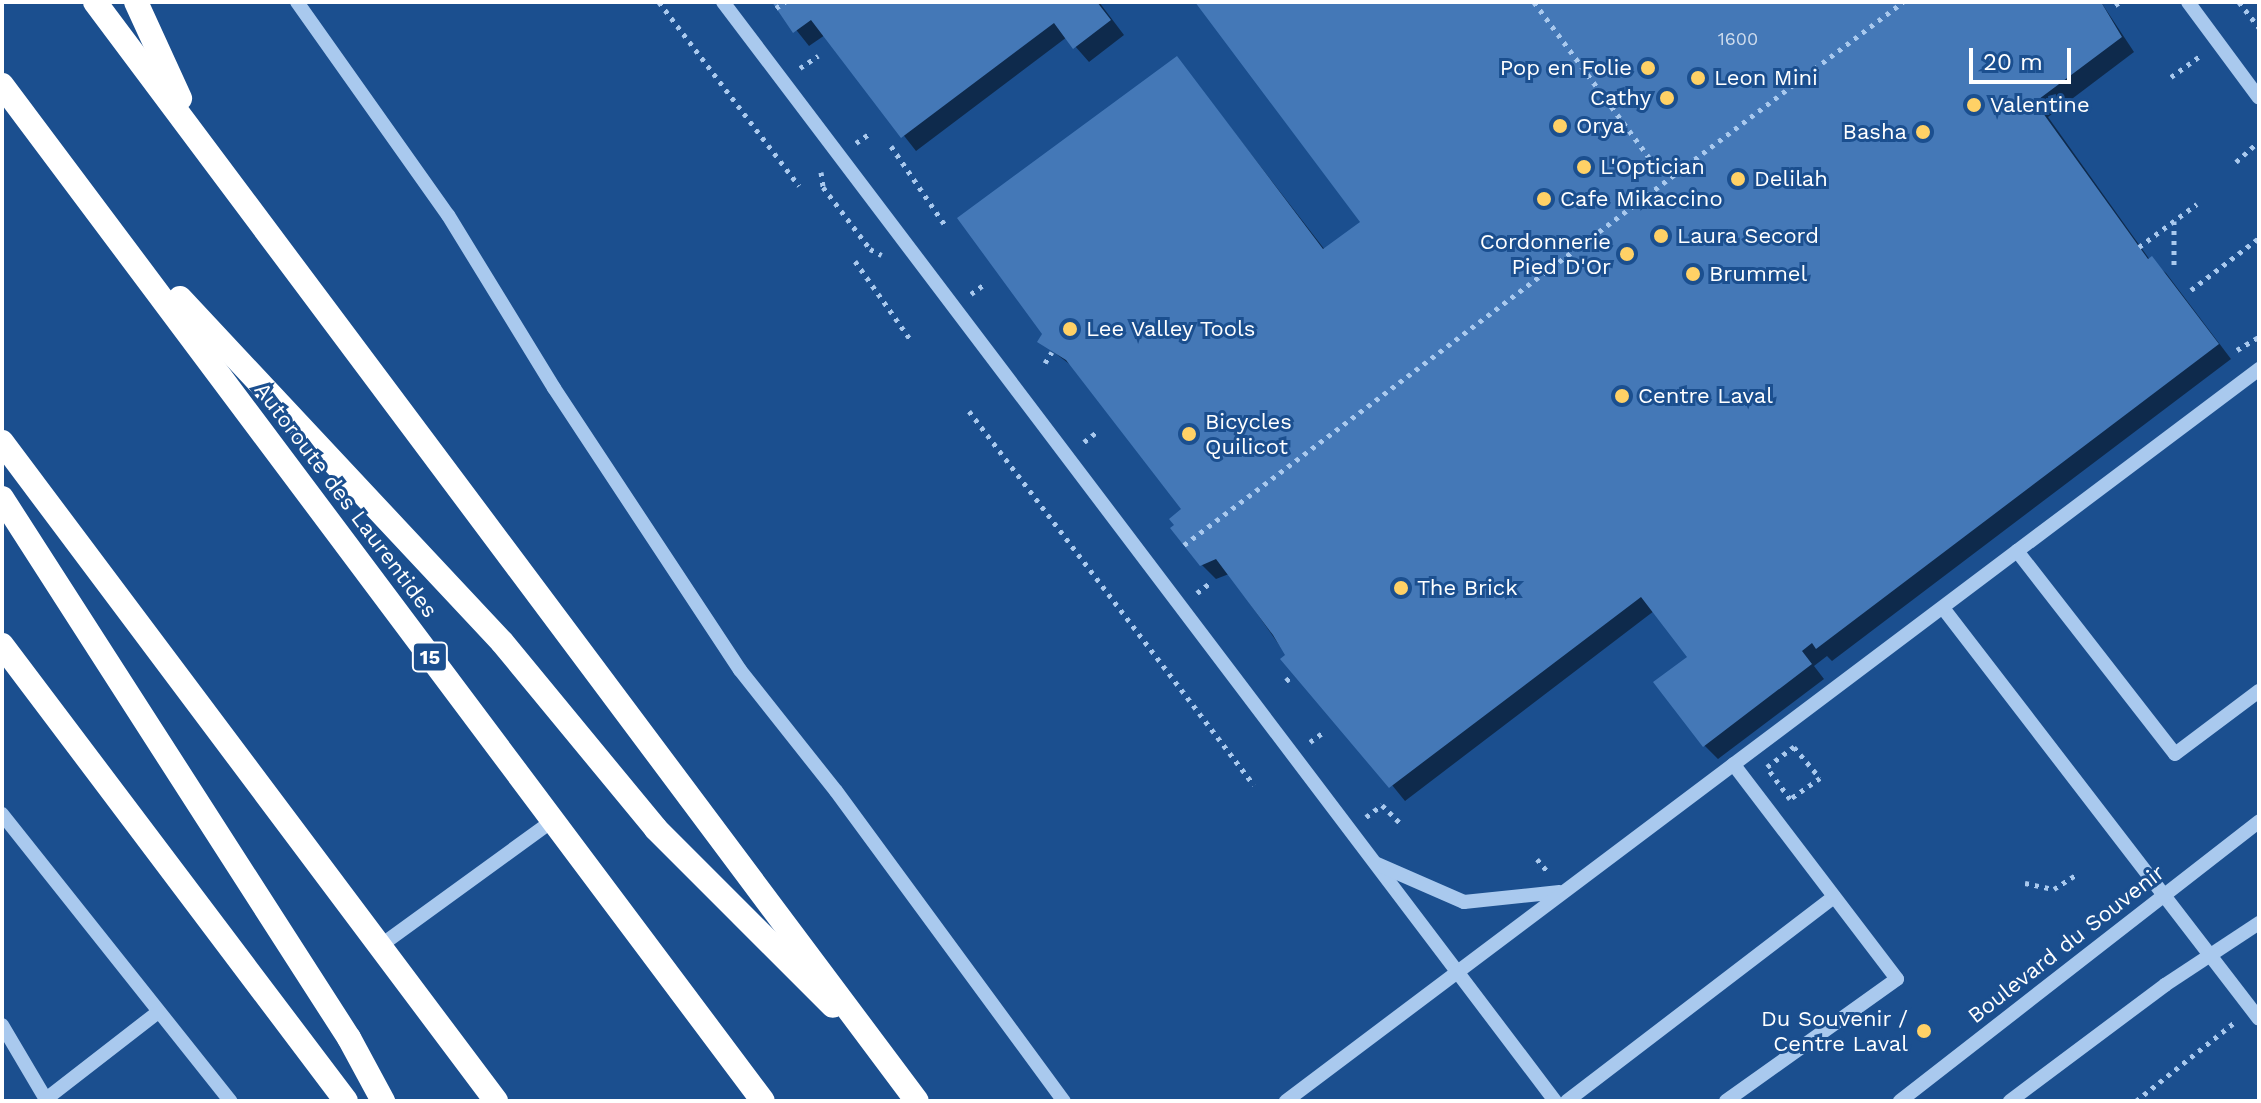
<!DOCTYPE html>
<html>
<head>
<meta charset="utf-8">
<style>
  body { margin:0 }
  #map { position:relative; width:2261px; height:1103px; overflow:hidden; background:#1b4f8f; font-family:"Work Sans",sans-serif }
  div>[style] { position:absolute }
  .shadow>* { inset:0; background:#0007 }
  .building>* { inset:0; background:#4478b7 }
  .path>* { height:5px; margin-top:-2.5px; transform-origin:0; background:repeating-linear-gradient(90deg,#a9c9ee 0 4px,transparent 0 10px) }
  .minor>* { height:14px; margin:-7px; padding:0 7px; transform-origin:7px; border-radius:7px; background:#a9c9ee }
  .highway>* { height:24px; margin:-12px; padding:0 12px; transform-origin:12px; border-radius:12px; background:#fff }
  .dots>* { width:22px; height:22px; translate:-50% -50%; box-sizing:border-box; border:4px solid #1b4f8f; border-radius:50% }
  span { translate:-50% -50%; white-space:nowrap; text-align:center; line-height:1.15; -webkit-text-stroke:6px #1b4f8f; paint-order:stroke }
  .number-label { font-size:18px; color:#d0dded }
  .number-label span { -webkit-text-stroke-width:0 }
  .shield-label span { padding:2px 6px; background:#1b4f8f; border:2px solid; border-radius:6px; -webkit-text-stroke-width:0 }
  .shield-label { font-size:20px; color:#fff; font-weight:700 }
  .poi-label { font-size:22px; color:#fff }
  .right { translate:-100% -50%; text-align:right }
  .left { translate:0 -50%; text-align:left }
  .street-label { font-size:22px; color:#fff }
  .frame { position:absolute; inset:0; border:4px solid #fff; pointer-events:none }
  .scale { position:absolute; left:1969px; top:48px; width:102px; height:36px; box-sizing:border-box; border:4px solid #fff; border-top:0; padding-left:10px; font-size:24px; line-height:28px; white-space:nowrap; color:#fff; -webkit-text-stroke:6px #1b4f8f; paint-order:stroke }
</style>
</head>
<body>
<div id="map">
  <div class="shadow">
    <div style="clip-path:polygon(774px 2px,1099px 2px,1124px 35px,1089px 62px,1067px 37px,916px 151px,825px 35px,809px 46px)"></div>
    <div style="clip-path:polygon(1197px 2px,2101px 2px,2134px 52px,2048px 117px,2150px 260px,2166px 273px,2231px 359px,1832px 661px,1827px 656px,1814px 666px,1824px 679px,1718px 759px,1704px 745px,1689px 657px,1654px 611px,1405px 801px,1287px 656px,1229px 574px,1216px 579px,1201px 564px,1184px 510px,1076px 369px,1039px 341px,1177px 58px,1325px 250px,1363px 222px)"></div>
  </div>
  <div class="building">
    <div style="clip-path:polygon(772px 2px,1097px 2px,1111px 20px,1073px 49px,1054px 23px,901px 138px,811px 20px,793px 33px)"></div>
    <div style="clip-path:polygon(1195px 2px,2101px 2px,2122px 37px,2035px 102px,2148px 259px,2152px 256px,2219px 344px,1816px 649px,1812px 643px,1802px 651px,1812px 664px,1703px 747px,1653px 682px,1687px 657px,1641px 597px,1389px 788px,1280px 659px,1285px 655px,1273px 635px,1216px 559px,1200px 566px,1170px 528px,1174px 525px,1169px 519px,1181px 509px,1066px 360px,1037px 342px,1042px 334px,957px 218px,1177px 56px,1323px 249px,1360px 222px)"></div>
  </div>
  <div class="path">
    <div style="left:659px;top:2px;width:231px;rotate:52.7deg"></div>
    <div style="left:1534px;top:2px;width:219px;rotate:53.5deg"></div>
    <div style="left:2239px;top:2px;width:33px;rotate:52deg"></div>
    <div style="left:2115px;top:5px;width:6px;rotate:-31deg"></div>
    <div style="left:776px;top:8px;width:11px;rotate:-34deg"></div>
    <div style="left:800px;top:68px;width:22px;rotate:-34deg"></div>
    <div style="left:2171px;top:77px;width:37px;rotate:-36deg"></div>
    <div style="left:856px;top:143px;width:19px;rotate:-35deg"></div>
    <div style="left:891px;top:146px;width:99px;rotate:55.7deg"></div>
    <div style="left:2236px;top:162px;width:31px;rotate:-42deg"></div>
    <div style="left:821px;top:172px;width:15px;rotate:82deg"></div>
    <div style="left:823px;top:187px;width:78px;rotate:52.8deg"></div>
    <div style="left:870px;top:249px;width:13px;rotate:27deg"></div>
    <div style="left:2174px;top:221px;width:47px;rotate:90deg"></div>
    <div style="left:2139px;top:247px;width:72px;rotate:-36.6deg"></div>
    <div style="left:855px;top:261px;width:95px;rotate:54.8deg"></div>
    <div style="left:2191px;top:290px;width:86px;rotate:-37.4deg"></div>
    <div style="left:971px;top:294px;width:19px;rotate:-36deg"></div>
    <div style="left:2237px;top:350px;width:26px;rotate:-31deg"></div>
    <div style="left:1045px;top:363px;width:13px;rotate:-58deg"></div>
    <div style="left:969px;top:411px;width:470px;rotate:52.7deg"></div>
    <div style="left:1084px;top:442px;width:16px;rotate:-38deg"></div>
    <div style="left:1184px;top:545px;width:901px;rotate:-37.06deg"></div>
    <div style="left:1197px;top:593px;width:18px;rotate:-38deg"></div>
    <div style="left:1286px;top:681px;width:9px;rotate:-41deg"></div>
    <div style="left:1310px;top:742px;width:17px;rotate:-36deg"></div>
    <div style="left:1794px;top:747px;width:40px;rotate:50deg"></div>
    <div style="left:1820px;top:778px;width:37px;rotate:145deg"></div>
    <div style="left:1790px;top:799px;width:39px;rotate:-126deg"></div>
    <div style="left:1767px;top:767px;width:34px;rotate:-37deg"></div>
    <div style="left:1366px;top:817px;width:20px;rotate:-37deg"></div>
    <div style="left:1382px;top:805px;width:28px;rotate:45deg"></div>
    <div style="left:1537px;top:859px;width:16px;rotate:50deg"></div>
    <div style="left:2025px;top:883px;width:30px;rotate:12deg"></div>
    <div style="left:2054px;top:889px;width:27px;rotate:-33deg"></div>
    <div style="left:2136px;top:1101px;width:127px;rotate:-38.6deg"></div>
  </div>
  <div class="minor">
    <div style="left:297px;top:2px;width:261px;rotate:54.7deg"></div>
    <div style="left:448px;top:215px;width:203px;rotate:58.5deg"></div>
    <div style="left:554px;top:388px;width:338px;rotate:56.6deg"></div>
    <div style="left:740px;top:670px;width:154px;rotate:51.6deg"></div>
    <div style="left:836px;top:791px;width:385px;rotate:53.7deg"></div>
    <div style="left:723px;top:2px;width:1378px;rotate:52.87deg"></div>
    <div style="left:2188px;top:2px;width:119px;rotate:53.5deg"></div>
    <div style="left:2017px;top:551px;width:257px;rotate:52.1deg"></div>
    <div style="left:2175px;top:754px;width:105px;rotate:-36.9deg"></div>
    <div style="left:1943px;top:608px;width:518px;rotate:52.44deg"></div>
    <div style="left:2px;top:814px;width:367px;rotate:51.5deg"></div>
    <div style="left:1377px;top:864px;width:95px;rotate:23.6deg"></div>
    <div style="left:1464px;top:902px;width:96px;rotate:-6deg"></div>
    <div style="left:380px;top:946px;width:213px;rotate:-36deg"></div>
    <div style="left:2px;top:1025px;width:88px;rotate:59.4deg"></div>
    <div style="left:46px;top:1099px;width:140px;rotate:-37.8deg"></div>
    <div style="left:1286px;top:1101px;width:1218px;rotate:-36.95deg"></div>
    <div style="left:1567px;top:1101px;width:336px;rotate:-37.4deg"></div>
    <div style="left:1726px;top:1101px;width:210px;rotate:-35.5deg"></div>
    <div style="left:1897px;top:979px;width:270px;rotate:-127.3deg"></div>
    <div style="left:1900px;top:1101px;width:455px;rotate:-37.9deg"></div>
    <div style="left:2010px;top:1101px;width:194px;rotate:-36.8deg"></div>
    <div style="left:2165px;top:985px;width:113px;rotate:-33.4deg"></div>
  </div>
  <div class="highway">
    <div style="left:95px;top:2px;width:1372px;rotate:53.21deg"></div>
    <div style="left:136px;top:2px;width:106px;rotate:65.4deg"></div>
    <div style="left:2px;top:85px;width:1269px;rotate:53.17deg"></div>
    <div style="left:180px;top:298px;width:471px;rotate:46.9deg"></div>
    <div style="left:502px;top:642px;width:242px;rotate:50.5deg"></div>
    <div style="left:656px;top:829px;width:250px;rotate:45deg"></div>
    <div style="left:2px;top:442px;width:824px;rotate:53.14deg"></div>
    <div style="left:2px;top:498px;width:642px;rotate:57.28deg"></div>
    <div style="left:349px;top:1038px;width:72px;rotate:61.6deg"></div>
    <div style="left:2px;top:645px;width:571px;rotate:52.97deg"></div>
  </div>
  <div class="dots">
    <div style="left:1648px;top:68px;background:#ffd166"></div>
    <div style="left:1698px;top:78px;background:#ffd166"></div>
    <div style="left:1667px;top:98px;background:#ffd166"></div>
    <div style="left:1974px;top:105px;background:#ffd166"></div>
    <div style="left:1560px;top:126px;background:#ffd166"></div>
    <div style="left:1923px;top:132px;background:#ffd166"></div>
    <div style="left:1584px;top:167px;background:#ffd166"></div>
    <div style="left:1738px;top:179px;background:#ffd166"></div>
    <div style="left:1544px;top:199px;background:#ffd166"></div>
    <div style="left:1661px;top:236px;background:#ffd166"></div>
    <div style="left:1627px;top:254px;background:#ffd166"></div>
    <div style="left:1693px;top:274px;background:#ffd166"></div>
    <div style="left:1070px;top:329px;background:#ffd166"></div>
    <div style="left:1622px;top:396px;background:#ffd166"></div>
    <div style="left:1189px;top:434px;background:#ffd166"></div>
    <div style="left:1401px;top:588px;background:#ffd166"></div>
    <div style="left:1924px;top:1031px;background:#ffd166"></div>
  </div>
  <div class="number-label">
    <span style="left:1738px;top:39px">1600</span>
  </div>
  <div class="shield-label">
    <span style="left:430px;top:657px">15</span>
  </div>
  <div class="poi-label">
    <span class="right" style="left:1632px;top:68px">Pop en Folie</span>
    <span class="left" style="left:1714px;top:78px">Leon Mini</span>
    <span class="right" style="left:1651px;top:98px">Cathy</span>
    <span class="left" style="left:1990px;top:105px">Valentine</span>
    <span class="left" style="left:1576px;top:126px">Orya</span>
    <span class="right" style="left:1907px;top:132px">Basha</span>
    <span class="left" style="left:1600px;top:167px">L'Optician</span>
    <span class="left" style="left:1754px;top:179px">Delilah</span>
    <span class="left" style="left:1560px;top:199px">Cafe Mikaccino</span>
    <span class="left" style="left:1677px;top:236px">Laura Secord</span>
    <span class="right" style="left:1611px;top:254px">Cordonnerie<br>Pied D'Or</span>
    <span class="left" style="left:1709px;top:274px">Brummel</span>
    <span class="left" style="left:1086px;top:329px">Lee Valley Tools</span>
    <span class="left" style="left:1638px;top:396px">Centre Laval</span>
    <span class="left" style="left:1205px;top:434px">Bicycles<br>Quilicot</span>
    <span class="left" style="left:1417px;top:588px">The Brick</span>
    <span class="right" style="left:1908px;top:1031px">Du Souvenir /<br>Centre Laval</span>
  </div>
  <div class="street-label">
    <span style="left:346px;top:500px;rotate:53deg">Autoroute des Laurentides</span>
    <span style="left:2066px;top:944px;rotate:-38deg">Boulevard du Souvenir</span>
  </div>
  <div class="frame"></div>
  <div class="scale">20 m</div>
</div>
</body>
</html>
